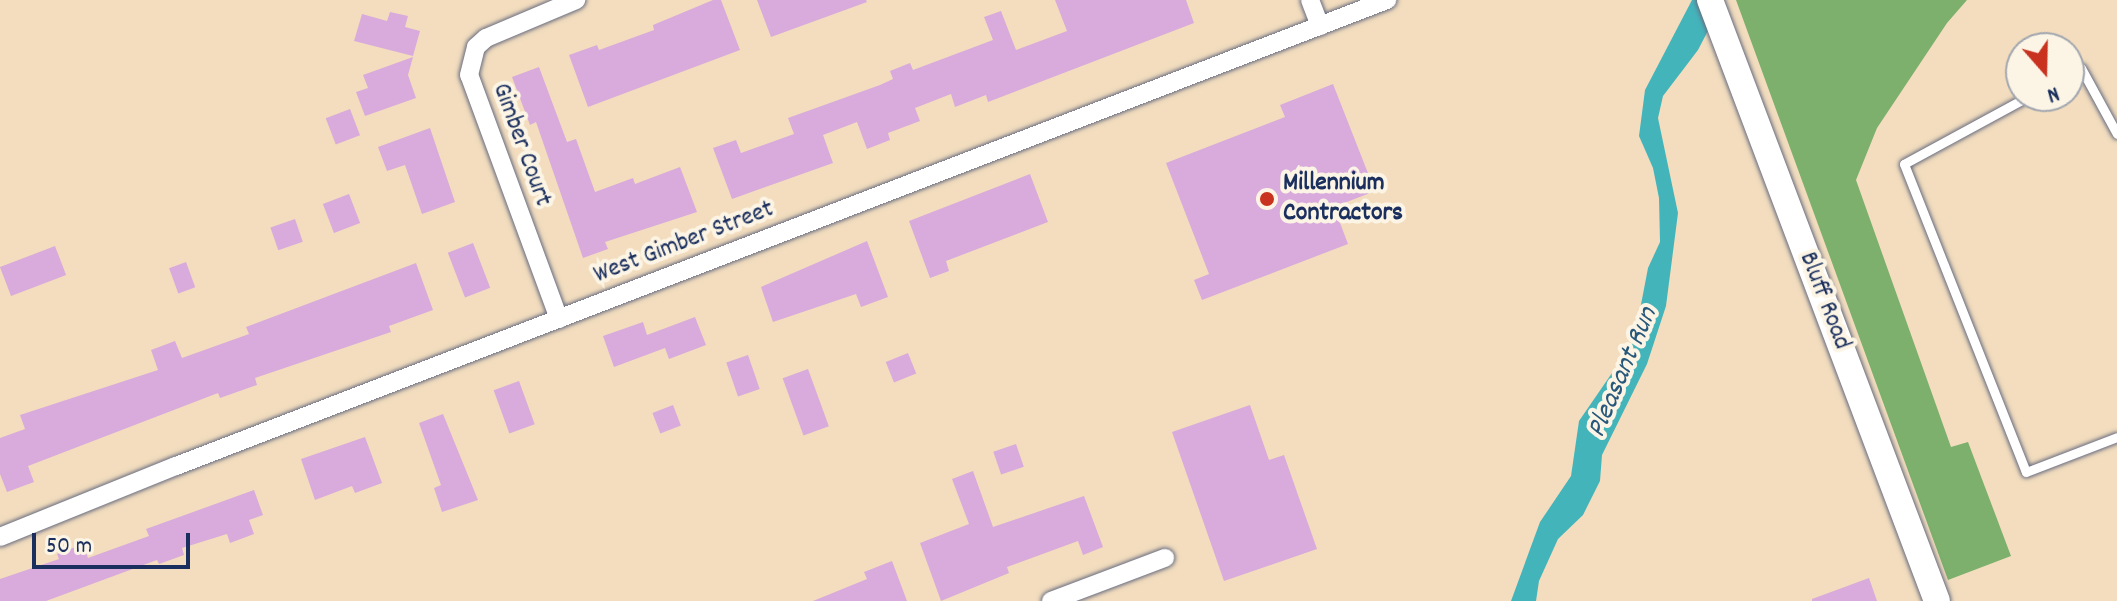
<!DOCTYPE html>
<html>
<head>
<meta charset="utf-8">
<style>
  body { margin:0 }
  #map { position:relative; width:2117px; height:601px; overflow:hidden; background:#f3ddbe; font-family:Dekko,sans-serif }
  div>[style] { position:absolute }
  .forest>* { inset:0; background:#7cb06c }
  .water>* { inset:0; background:#44b4bb }
  .building>* { inset:0; background:#d8abdc; transform-origin:0 0 }
  .roads { filter:drop-shadow(0 0 2px #676c80) drop-shadow(0 0 2px #676c80) }
  .lane>* { height:9px; margin:-4.5px; padding:0 4.5px; transform-origin:4.5px; border-radius:4.5px; background:#fff }
  .street>* { height:18px; margin:-9px; padding:0 9px; transform-origin:9px; border-radius:9px; background:#fff }
  .secondary>* { height:26px; margin:-13px; padding:0 13px; transform-origin:13px; border-radius:13px; background:#fff }
  .dots>* { width:22px; height:22px; translate:-50% -50%; box-sizing:border-box; border:4px solid #fcf5e5; border-radius:50% }
  span { translate:-50% -50%; white-space:nowrap; text-align:center; line-height:1.15; -webkit-text-stroke:8px #fcf5e5; paint-order:stroke }
  .street-label { font-size:26px; color:#1b2f5e }
  .poi-label { font-size:26px; color:#1b2f5e; font-weight:700 }
  .left { translate:0 -50%; text-align:left }
  .water-label { font-size:28px; color:#27577a; font-style:italic }
  .north { position:absolute; left:2005px; top:32px; width:80px; height:80px; box-sizing:border-box; background:#fcf5e5; border:2px solid #a2a6af; border-radius:50%; rotate:160deg; font-size:22px; font-weight:700; line-height:32px; text-align:center; color:#1b2f5e }
  .north::after { content:''; display:block; margin:auto; width:28px; height:36px; background:#c8321e; clip-path:polygon(50% 0,100% 100%,50% 72%,0 100%) }
  .scale { position:absolute; left:32px; top:533px; width:158px; height:36px; box-sizing:border-box; border:4px solid #1b2f5e; border-top:0; padding-left:10px; font-size:24px; line-height:28px; white-space:nowrap; color:#1b2f5e; -webkit-text-stroke:6px #fcf5e5; paint-order:stroke }
</style>
</head>
<body>
<div id="map">
  <div class="forest">
    <div style="clip-path:polygon(1736px 0,1967px 0,1947px 23px,1877px 128px,1856px 180px,1951px 447px,1968px 442px,2011px 556px,1948px 580px)"></div>
  </div>
  <div class="water">
    <div style="clip-path:polygon(1692px 0,1724px 0,1698px 50px,1663px 96px,1658px 118px,1678px 213px,1666px 306px,1647px 364px,1602px 455px,1600px 481px,1583px 515px,1558px 539px,1539px 581px,1536px 601px,1511px 601px,1540px 522px,1571px 476px,1579px 421px,1634px 341px,1648px 268px,1660px 242px,1659px 198px,1653px 168px,1639px 136px,1645px 90px)"></div>
  </div>
  <div class="building">
    <div style="clip-path:polygon(713px 0,721px 0,740px 50px,588px 107px,569px 55px,597px 45px,599px 50px,654px 30px,653px 25px)"></div>
    <div style="clip-path:polygon(757px 0,866px 0,867px 2px,771px 37px)"></div>
    <div style="clip-path:polygon(1055px 0,1186px 0,1194px 23px,988px 102px,986px 95px,955px 107px,951px 94px,915px 108px,920px 121px,888px 133px,890px 140px,867px 149px,857px 122px,823px 135px,833px 163px,732px 199px,713px 148px,736px 140px,741px 153px,794px 134px,788px 118px,880px 85px,893px 79px,890px 71px,910px 63px,913px 70px,993px 40px,984px 17px,1001px 11px,1016px 50px,1067px 31px)"></div>
    <div style="clip-path:polygon(390px 12px,408px 16px,405px 27px,420px 31px,413px 56px,354px 41px,362px 14px,387px 21px)"></div>
    <div style="clip-path:polygon(413px 57px,408px 75px,416px 98px,365px 116px,356px 92px,368px 88px,363px 75px)"></div>
    <div style="clip-path:polygon(539px 67px,567px 142px,576px 139px,595px 192px,633px 178px,635px 184px,680px 167px,697px 212px,605px 242px,608px 249px,583px 258px,536px 122px,530px 125px,512px 77px)"></div>
    <div style="clip-path:polygon(1333px 84px,1375px 191px,1334px 207px,1348px 244px,1202px 300px,1194px 280px,1209px 274px,1166px 163px,1285px 117px,1280px 105px)"></div>
    <div style="left:350px;top:109px;width:28px;height:26px;rotate:69deg"></div>
    <div style="clip-path:polygon(430px 128px,455px 202px,422px 214px,405px 165px,387px 171px,378px 147px)"></div>
    <div style="clip-path:polygon(1030px 174px,1048px 222px,946px 261px,949px 271px,930px 278px,909px 221px)"></div>
    <div style="left:349px;top:194px;width:31px;height:28px;rotate:69deg"></div>
    <div style="left:295px;top:219px;width:24px;height:26px;rotate:71deg"></div>
    <div style="clip-path:polygon(867px 241px,888px 297px,861px 307px,856px 294px,773px 322px,761px 287px)"></div>
    <div style="left:473px;top:243px;width:48px;height:27px;rotate:69deg"></div>
    <div style="left:55px;top:246px;width:31px;height:59px;rotate:69deg"></div>
    <div style="left:186px;top:262px;width:27px;height:18px;rotate:70deg"></div>
    <div style="clip-path:polygon(416px 263px,433px 310px,389px 326px,391px 332px,255px 378px,257px 385px,220px 398px,218px 393px,28px 466px,34px 482px,7px 492px,0 474px,0 438px,25px 429px,20px 415px,158px 370px,151px 350px,175px 341px,182px 358px,249px 334px,246px 327px)"></div>
    <div style="clip-path:polygon(695px 317px,706px 345px,669px 359px,665px 348px,614px 367px,603px 336px,643px 322px,647px 335px)"></div>
    <div style="left:908px;top:353px;width:22px;height:24px;rotate:68deg"></div>
    <div style="left:748px;top:355px;width:36px;height:23px;rotate:71deg"></div>
    <div style="left:808px;top:369px;width:61px;height:27px;rotate:70deg"></div>
    <div style="left:519px;top:381px;width:46px;height:27px;rotate:70deg"></div>
    <div style="left:673px;top:405px;width:22px;height:22px;rotate:69deg"></div>
    <div style="clip-path:polygon(1250px 405px,1269px 460px,1284px 455px,1317px 549px,1224px 581px,1172px 432px)"></div>
    <div style="clip-path:polygon(443px 414px,478px 500px,442px 512px,434px 488px,441px 485px,419px 423px)"></div>
    <div style="clip-path:polygon(365px 437px,382px 483px,355px 493px,352px 486px,315px 500px,301px 459px)"></div>
    <div style="left:1016px;top:444px;width:24px;height:24px;rotate:71deg"></div>
    <div style="clip-path:polygon(973px 471px,993px 527px,1084px 496px,1103px 547px,1083px 555px,1078px 541px,1007px 567px,1009px 573px,941px 601px,920px 543px,969px 524px,952px 479px)"></div>
    <div style="clip-path:polygon(254px 490px,263px 515px,249px 520px,254px 534px,230px 543px,227px 534px,182px 548px,184px 555px,159px 564px,157px 560px,46px 601px,0 601px,0 579px,59px 559px,57px 554px,83px 544px,88px 558px,149px 536px,146px 529px)"></div>
    <div style="clip-path:polygon(892px 561px,907px 601px,813px 601px,867px 579px,864px 572px)"></div>
    <div style="clip-path:polygon(1869px 578px,1877px 601px,1812px 601px,1812px 599px)"></div>
  </div>
  <div class="roads">
    <div class="lane">
      <div style="left:2069px;top:74px;width:13px;rotate:-27deg"></div>
      <div style="left:2081px;top:68px;width:75px;rotate:61.4deg"></div>
      <div style="left:2029px;top:96px;width:142px;rotate:151.5deg"></div>
      <div style="left:1904px;top:164px;width:331px;rotate:68.4deg"></div>
      <div style="left:2026px;top:472px;width:97px;rotate:-21deg"></div>
    </div>
    <div class="street">
      <div style="left:1310px;top:0;width:28px;rotate:69deg"></div>
      <div style="left:559px;top:319px;width:260px;rotate:-110.2deg"></div>
      <div style="left:469px;top:75px;width:29px;rotate:-76deg"></div>
      <div style="left:476px;top:47px;width:13px;rotate:-42deg"></div>
      <div style="left:486px;top:38px;width:98px;rotate:-22.9deg"></div>
      <div style="left:0;top:537px;width:190px;rotate:-22deg"></div>
      <div style="left:176px;top:466px;width:1298px;rotate:-21.05deg"></div>
      <div style="left:1051px;top:601px;width:122px;rotate:-20.7deg"></div>
    </div>
    <div class="secondary">
      <div style="left:1710px;top:0;width:642px;rotate:69.31deg"></div>
    </div>
  </div>
  <div class="dots">
    <div style="left:1267px;top:199px;background:#c8321e"></div>
  </div>
  <div class="street-label">
    <span style="left:521px;top:145px;rotate:70deg">Gimber Court</span>
    <span style="left:684px;top:243px;rotate:-21deg">West Gimber Street</span>
    <span style="left:1824px;top:301px;rotate:69deg">Bluff Road</span>
  </div>
  <div class="poi-label">
    <span class="left" style="left:1283px;top:199px">Millennium<br>Contractors</span>
  </div>
  <div class="water-label">
    <span style="left:1624px;top:373px;rotate:-67deg">Pleasant Run</span>
  </div>
  <div class="north">N</div>
  <div class="scale">50 m</div>
</div>
</body>
</html>
